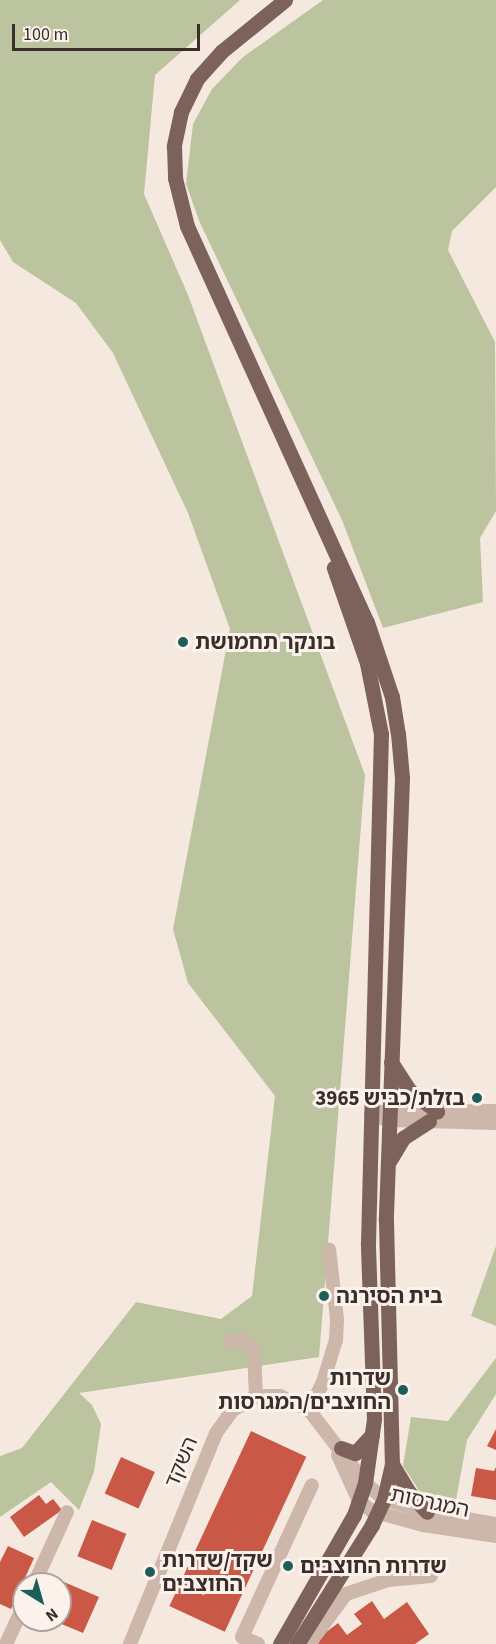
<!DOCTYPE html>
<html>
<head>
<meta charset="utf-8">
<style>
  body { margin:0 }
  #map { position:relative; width:496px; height:1644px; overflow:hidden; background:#f4e8df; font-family:"Source Sans 3","Noto Sans Hebrew",sans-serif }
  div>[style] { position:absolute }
  .green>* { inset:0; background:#bbc49e }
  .building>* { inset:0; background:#ca5847; transform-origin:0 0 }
  .minor>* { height:14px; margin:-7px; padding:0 7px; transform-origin:7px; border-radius:7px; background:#cdb6aa }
  .major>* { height:15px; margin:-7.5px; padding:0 7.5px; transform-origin:7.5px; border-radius:7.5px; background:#7c625a }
  .dots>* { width:16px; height:16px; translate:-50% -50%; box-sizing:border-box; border:3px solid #fbf2ec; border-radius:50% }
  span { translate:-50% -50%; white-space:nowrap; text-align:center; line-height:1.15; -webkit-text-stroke:6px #fbf2ec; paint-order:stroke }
  .poi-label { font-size:21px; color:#3a2d2a; font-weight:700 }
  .left { translate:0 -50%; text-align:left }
  .right { translate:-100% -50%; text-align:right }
  .street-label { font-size:21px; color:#3a2d2a }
  .north { position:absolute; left:12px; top:1572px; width:60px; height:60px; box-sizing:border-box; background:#fbf2ec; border:2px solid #aea39e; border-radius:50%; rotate:143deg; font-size:16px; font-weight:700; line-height:24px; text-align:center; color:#3a2d2a }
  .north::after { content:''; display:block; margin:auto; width:21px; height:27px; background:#1d5e5b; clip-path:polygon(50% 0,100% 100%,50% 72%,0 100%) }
  .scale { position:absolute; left:12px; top:24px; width:188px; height:27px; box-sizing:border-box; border:3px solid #3a2d2a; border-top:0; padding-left:8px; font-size:18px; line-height:21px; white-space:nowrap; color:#3a2d2a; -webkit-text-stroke:4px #fbf2ec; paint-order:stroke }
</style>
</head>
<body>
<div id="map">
  <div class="green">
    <div style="clip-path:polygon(0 0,240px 0,155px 75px,144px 194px,188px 295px,365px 775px,319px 1357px,79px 1393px,92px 1405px,101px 1424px,94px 1472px,79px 1510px,51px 1482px,0 1517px,0 1456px,22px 1448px,136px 1302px,221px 1319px,252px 1296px,275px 1096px,188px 983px,173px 929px,230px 629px,188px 513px,113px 353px,76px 303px,13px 262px,0 240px)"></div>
    <div style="clip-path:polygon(323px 0,496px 0,496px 187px,452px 231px,448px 250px,495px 342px,496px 511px,480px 538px,483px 602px,383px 628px,342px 520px,200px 223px,186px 184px,193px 124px,212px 89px,243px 57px)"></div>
    <div style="clip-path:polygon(496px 1246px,496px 1326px,471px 1316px)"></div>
    <div style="clip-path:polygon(496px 1358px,496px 1394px,467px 1440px,456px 1500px,434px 1498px,420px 1492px,403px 1466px,411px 1417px,448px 1421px)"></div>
  </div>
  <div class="building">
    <div style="clip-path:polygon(496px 1429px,496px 1450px,487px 1446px)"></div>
    <div style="left:251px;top:1431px;width:61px;height:193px;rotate:25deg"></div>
    <div style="left:121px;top:1457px;width:37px;height:40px;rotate:24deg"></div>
    <div style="clip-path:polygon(496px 1467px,496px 1500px,471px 1496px,476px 1468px,494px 1471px)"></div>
    <div style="clip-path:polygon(39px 1495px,46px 1504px,53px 1499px,62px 1510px,24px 1537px,10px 1517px)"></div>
    <div style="left:92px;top:1520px;width:37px;height:39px;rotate:22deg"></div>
    <div style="clip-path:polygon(8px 1546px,34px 1558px,11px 1609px,0 1604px,0 1562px)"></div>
    <div style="clip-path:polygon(64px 1582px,99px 1597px,83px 1633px,52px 1620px,60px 1620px,60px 1593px)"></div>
    <div style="clip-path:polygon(372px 1601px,384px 1619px,407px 1602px,429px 1634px,415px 1644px,319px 1644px,316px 1640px,338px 1623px,347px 1635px,362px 1624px,354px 1614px)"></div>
  </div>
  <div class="minor">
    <div style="left:381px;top:1112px;width:115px;rotate:-0.5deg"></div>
    <div style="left:371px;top:1115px;width:19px;rotate:16deg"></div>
    <div style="left:389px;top:1120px;width:107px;rotate:1.6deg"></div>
    <div style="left:231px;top:1341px;width:13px"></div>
    <div style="left:244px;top:1341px;width:14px;rotate:45deg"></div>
    <div style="left:254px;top:1351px;width:45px;rotate:87.5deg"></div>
    <div style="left:309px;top:1410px;width:28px;rotate:-63deg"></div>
    <div style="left:322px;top:1385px;width:47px;rotate:-72.7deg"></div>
    <div style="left:336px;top:1340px;width:21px;rotate:-87deg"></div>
    <div style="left:337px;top:1319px;width:70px;rotate:-96.5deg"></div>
    <div style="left:338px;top:1455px;width:51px;rotate:65.5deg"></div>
    <div style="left:359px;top:1501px;width:16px;rotate:38deg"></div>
    <div style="left:372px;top:1511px;width:53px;rotate:15.4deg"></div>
    <div style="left:423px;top:1525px;width:74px;rotate:8.6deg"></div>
    <div style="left:34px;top:1584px;width:79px;rotate:-65.4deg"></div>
    <div style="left:6px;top:1644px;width:43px;rotate:-65.2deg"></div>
    <div style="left:130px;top:1644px;width:228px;rotate:-67.8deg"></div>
    <div style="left:216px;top:1433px;width:29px;rotate:-54deg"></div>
    <div style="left:233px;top:1410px;width:27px;rotate:-31deg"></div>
    <div style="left:256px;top:1396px;width:24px"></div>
    <div style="left:280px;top:1396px;width:32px;rotate:26deg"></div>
    <div style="left:309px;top:1410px;width:92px;rotate:52.5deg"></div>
    <div style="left:365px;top:1483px;width:25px;rotate:40deg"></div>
    <div style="left:384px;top:1499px;width:45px;rotate:16.8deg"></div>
    <div style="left:427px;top:1512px;width:70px;rotate:9.9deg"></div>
    <div style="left:258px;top:1644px;width:17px;rotate:-156deg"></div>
    <div style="left:242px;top:1637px;width:167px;rotate:-65.3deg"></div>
    <div style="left:309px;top:1644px;width:62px;rotate:-53.5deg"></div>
    <div style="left:346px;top:1594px;width:44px;rotate:-18.4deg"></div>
    <div style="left:388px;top:1580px;width:43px;rotate:-5.3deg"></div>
  </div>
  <div class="major">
    <div style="left:285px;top:0;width:81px;rotate:141deg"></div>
    <div style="left:222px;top:51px;width:38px;rotate:132deg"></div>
    <div style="left:197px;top:79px;width:37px;rotate:116deg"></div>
    <div style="left:181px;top:112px;width:35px;rotate:102deg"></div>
    <div style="left:174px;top:146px;width:32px;rotate:88deg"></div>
    <div style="left:175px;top:178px;width:49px;rotate:76deg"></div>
    <div style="left:187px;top:226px;width:435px;rotate:65.6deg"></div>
    <div style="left:367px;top:622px;width:79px;rotate:71.6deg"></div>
    <div style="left:392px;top:697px;width:36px;rotate:81deg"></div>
    <div style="left:398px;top:733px;width:45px;rotate:84.9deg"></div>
    <div style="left:402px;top:778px;width:443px;rotate:92.1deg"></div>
    <div style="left:386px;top:1221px;width:243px;rotate:88.6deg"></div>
    <div style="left:392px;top:1464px;width:36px;rotate:103deg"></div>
    <div style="left:384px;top:1499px;width:29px;rotate:115deg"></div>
    <div style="left:372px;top:1525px;width:141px;rotate:122.2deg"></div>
    <div style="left:391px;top:1062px;width:35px;rotate:57deg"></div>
    <div style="left:410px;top:1091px;width:34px;rotate:37deg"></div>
    <div style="left:390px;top:1160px;width:26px;rotate:-59deg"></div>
    <div style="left:403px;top:1138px;width:31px;rotate:-33deg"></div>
    <div style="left:341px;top:1448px;width:15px;rotate:20deg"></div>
    <div style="left:355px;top:1453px;width:25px;rotate:-47deg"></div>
    <div style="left:392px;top:1464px;width:31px;rotate:59deg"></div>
    <div style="left:408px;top:1491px;width:28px;rotate:48deg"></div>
    <div style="left:280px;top:1644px;width:149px;rotate:-60.2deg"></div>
    <div style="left:354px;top:1515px;width:34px;rotate:-71deg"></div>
    <div style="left:365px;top:1483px;width:65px;rotate:-82deg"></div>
    <div style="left:374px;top:1419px;width:176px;rotate:-92deg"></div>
    <div style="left:368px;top:1243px;width:509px;rotate:-88.54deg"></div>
    <div style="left:381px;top:734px;width:72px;rotate:-101.2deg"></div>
    <div style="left:367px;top:663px;width:101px;rotate:-109.2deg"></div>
  </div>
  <div class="dots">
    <div style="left:183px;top:642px;background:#1d5e5b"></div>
    <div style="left:477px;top:1098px;background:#1d5e5b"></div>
    <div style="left:324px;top:1296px;background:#1d5e5b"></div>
    <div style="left:403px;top:1390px;background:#1d5e5b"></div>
    <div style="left:288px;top:1566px;background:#1d5e5b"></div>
    <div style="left:150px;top:1572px;background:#1d5e5b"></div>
  </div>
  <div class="poi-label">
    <span class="left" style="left:195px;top:642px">בונקר תחמושת</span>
    <span class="right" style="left:465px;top:1098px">בזלת/כביש 3965</span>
    <span class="left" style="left:336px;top:1296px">בית הסירנה</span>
    <span class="right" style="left:391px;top:1390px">שדרות<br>החוצבים/המגרסות</span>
    <span class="left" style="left:162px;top:1572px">שקד/שדרות<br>החוצבים</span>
    <span class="left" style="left:300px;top:1566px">שדרות החוצבים</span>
  </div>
  <div class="street-label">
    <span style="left:181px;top:1462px;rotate:-67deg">השקד</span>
    <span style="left:430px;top:1502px;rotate:12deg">המגרסות</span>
  </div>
  <div class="north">N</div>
  <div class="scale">100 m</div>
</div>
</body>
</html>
